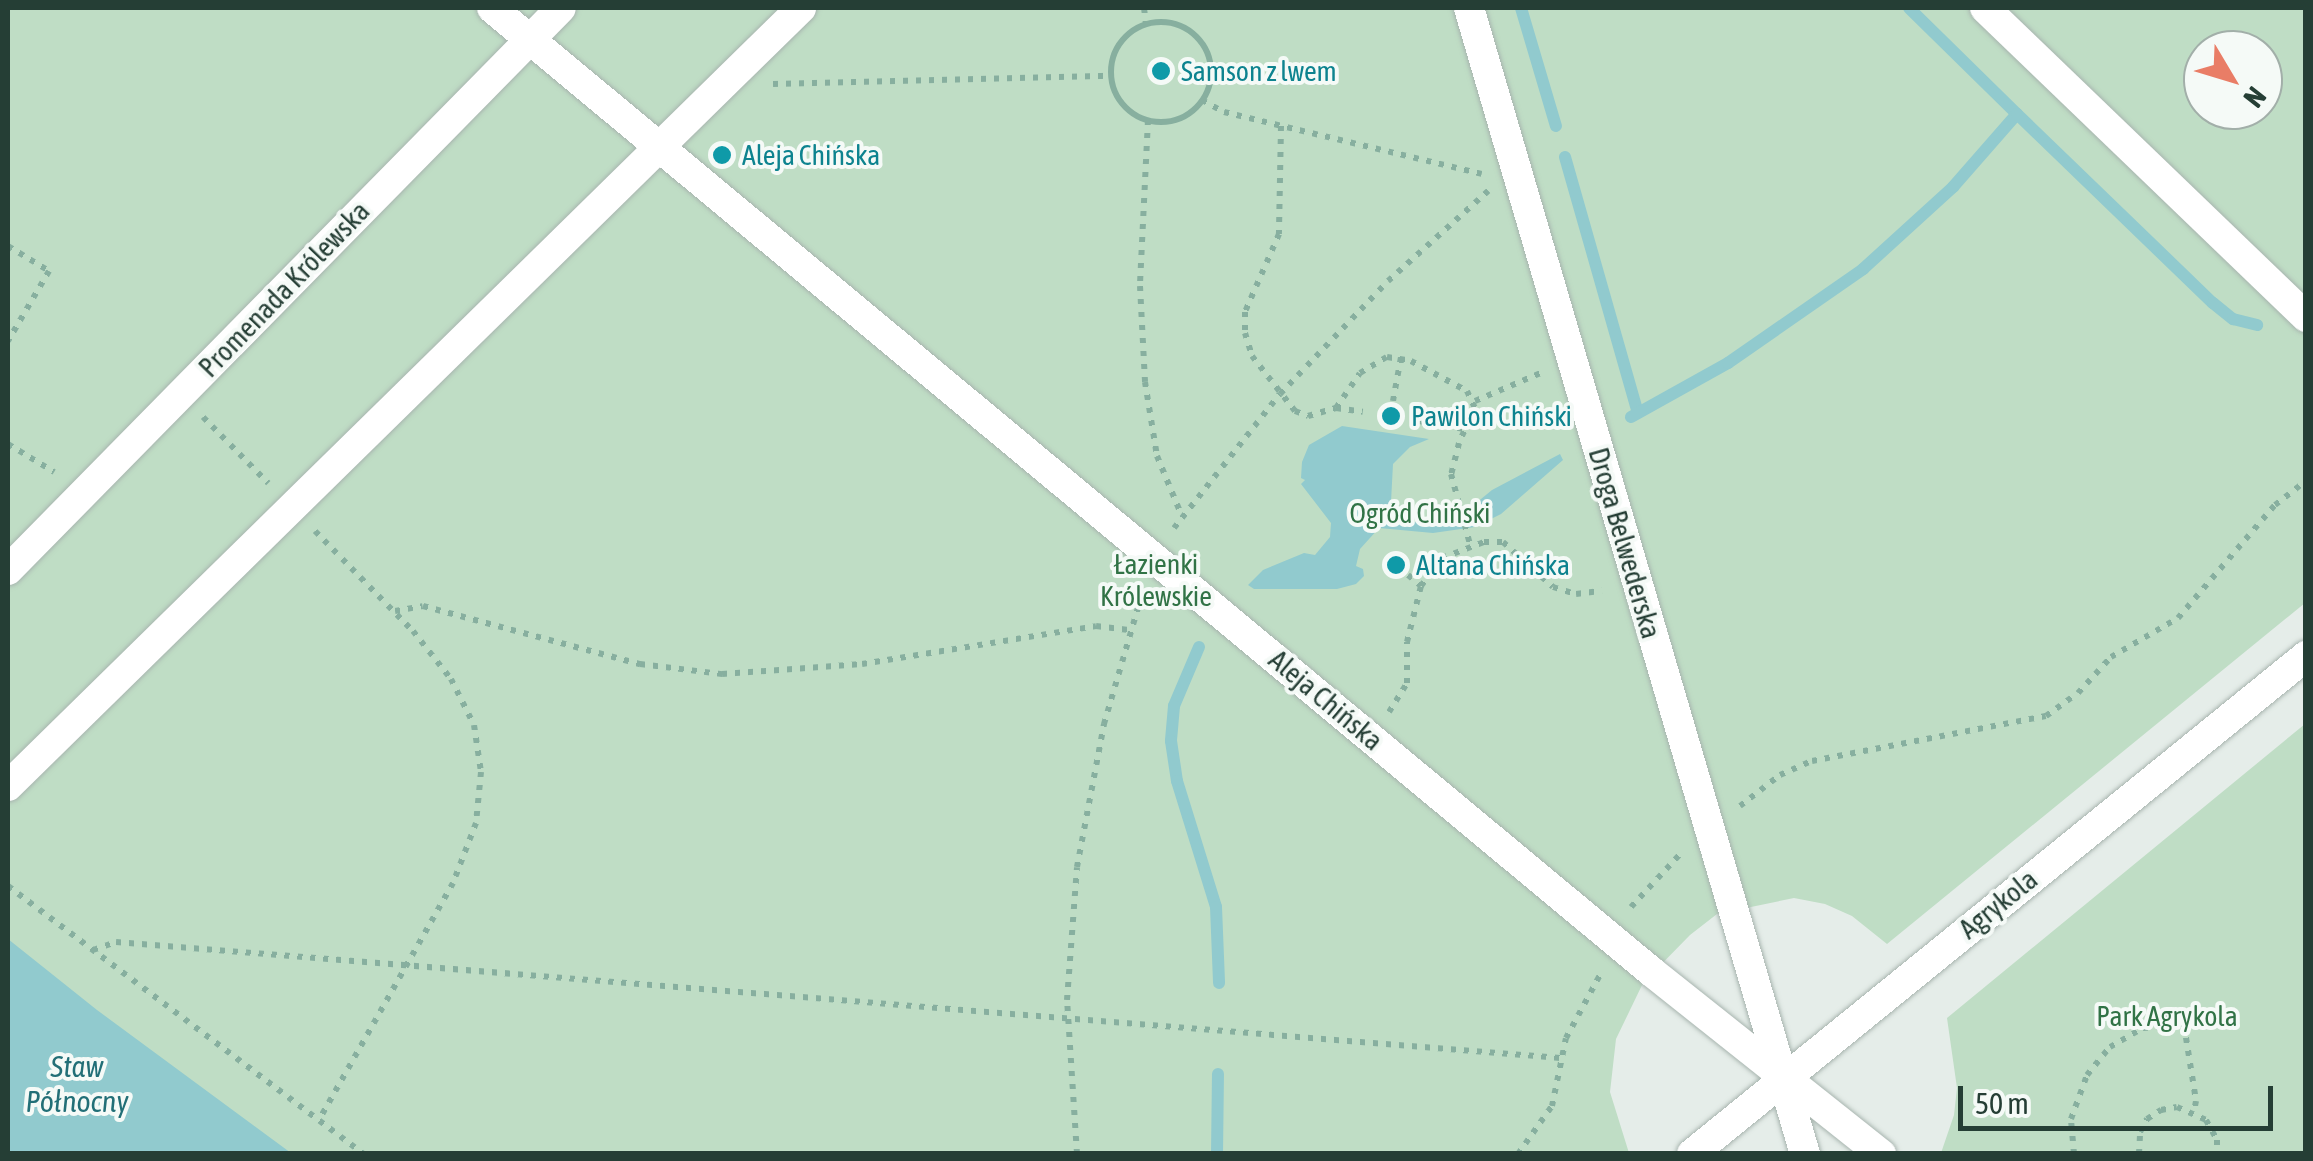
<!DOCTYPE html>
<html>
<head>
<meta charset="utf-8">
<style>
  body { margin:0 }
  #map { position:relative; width:2313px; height:1161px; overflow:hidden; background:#e5ede9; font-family:"Asap Condensed",sans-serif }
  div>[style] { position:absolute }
  .green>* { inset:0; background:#bfddc5 }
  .water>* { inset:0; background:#91cace }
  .stream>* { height:12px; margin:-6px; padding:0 6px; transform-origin:6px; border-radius:6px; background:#91cace }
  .path>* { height:6px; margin-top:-3px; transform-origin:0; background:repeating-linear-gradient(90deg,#87af9f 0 5px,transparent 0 13px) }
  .path>.ring { margin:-3px; padding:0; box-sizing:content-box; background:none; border:6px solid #87af9f; border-radius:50% }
  .roads { filter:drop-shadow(0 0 2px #a8b5af) drop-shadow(0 0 2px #a8b5af) }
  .pedestrian>* { height:30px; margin:-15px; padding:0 15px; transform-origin:15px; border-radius:15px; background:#fff }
  .dots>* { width:28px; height:28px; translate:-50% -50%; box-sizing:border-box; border:5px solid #f5faf7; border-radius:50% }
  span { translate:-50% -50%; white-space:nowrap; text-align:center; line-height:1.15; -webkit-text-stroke:8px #f5faf7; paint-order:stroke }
  .culture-label { font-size:28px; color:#0d838f }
  .left { translate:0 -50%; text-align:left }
  .street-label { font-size:28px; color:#253e35 }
  .park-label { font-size:28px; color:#317346 }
  .water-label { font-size:30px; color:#226f77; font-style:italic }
  .frame { position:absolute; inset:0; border:10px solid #253e35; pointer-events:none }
  .north { position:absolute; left:2183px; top:30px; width:100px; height:100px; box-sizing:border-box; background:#f5faf7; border:2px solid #a2afa9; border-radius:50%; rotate:128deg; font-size:28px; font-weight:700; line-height:40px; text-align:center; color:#253e35 }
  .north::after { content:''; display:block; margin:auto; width:35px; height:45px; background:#e97d66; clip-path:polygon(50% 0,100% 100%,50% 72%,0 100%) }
  .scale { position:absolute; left:1958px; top:1086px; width:315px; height:45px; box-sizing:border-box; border:5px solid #253e35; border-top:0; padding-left:12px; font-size:30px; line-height:35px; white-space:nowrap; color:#253e35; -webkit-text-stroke:8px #f5faf7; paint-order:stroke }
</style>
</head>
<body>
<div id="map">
  <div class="green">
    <div style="clip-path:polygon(evenodd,8px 8px,2305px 8px,2305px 603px,1887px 944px,1852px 916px,1825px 904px,1794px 898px,1717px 914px,1690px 935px,1643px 983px,1616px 1039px,1610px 1092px,1629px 1153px,8px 1153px,8px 8px,2203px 50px,2263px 50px,2263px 110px,2203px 110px,2203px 50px)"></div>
    <div style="clip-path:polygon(2305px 724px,2305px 1153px,1941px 1153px,1954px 1115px,1957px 1088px,1947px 1018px)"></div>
  </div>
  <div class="water">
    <div style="clip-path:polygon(1342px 426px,1429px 439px,1410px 447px,1393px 464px,1391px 502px,1395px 520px,1404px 522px,1446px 523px,1452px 517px,1453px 522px,1492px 490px,1560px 454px,1563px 460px,1501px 514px,1475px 527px,1433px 533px,1379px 528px,1360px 549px,1356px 566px,1363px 569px,1364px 576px,1356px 584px,1337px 589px,1254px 589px,1248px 585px,1263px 570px,1304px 553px,1315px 555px,1330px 537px,1331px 523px,1301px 484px,1305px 480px,1301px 478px,1302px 462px,1309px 445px)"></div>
    <div style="clip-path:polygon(8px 939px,97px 1010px,291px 1153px,8px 1153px)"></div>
  </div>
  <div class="stream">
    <div style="left:1521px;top:8px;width:123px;rotate:73.5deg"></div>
    <div style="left:1909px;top:8px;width:151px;rotate:44.5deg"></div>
    <div style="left:1565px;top:157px;width:266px;rotate:74.1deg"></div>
    <div style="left:1631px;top:417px;width:111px;rotate:-29.1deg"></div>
    <div style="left:1728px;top:363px;width:165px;rotate:-34.8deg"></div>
    <div style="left:1863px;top:269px;width:122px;rotate:-42.3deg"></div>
    <div style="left:1953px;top:187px;width:97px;rotate:-48.8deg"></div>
    <div style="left:2017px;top:114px;width:272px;rotate:44deg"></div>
    <div style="left:2213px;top:303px;width:26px;rotate:39deg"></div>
    <div style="left:2233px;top:319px;width:25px;rotate:14deg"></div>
    <div style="left:1199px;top:647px;width:64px;rotate:113deg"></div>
    <div style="left:1174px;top:706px;width:35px;rotate:95deg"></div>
    <div style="left:1171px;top:741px;width:40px;rotate:81.5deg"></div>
    <div style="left:1177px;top:781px;width:132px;rotate:72.8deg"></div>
    <div style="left:1216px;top:907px;width:76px;rotate:87.7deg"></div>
    <div style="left:1217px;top:1154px;width:80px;rotate:-89.3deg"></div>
  </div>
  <div class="path">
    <div style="left:1144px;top:8px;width:17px;rotate:83deg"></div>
    <div class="ring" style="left:1111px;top:22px;width:94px;height:94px"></div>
    <div style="left:773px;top:84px;width:338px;rotate:-1.4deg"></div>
    <div style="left:1202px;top:100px;width:25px;rotate:29deg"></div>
    <div style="left:1224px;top:112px;width:265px;rotate:13.5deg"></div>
    <div style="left:1148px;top:120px;width:166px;rotate:92.8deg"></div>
    <div style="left:1140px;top:286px;width:96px;rotate:87deg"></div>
    <div style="left:1145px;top:382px;width:75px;rotate:80.8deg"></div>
    <div style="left:1157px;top:456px;width:63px;rotate:67.5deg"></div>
    <div style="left:1281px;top:126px;width:108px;rotate:91.1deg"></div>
    <div style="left:1279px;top:234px;width:85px;rotate:113.6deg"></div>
    <div style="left:1245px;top:312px;width:21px;rotate:90deg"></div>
    <div style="left:1245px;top:333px;width:24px;rotate:73deg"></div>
    <div style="left:1252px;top:356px;width:70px;rotate:52deg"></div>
    <div style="left:1295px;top:411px;width:14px;rotate:21deg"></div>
    <div style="left:1308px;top:416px;width:29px;rotate:-16deg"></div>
    <div style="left:1336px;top:408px;width:42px;rotate:-55.6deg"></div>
    <div style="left:1360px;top:373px;width:31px;rotate:-31deg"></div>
    <div style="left:1387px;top:357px;width:24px;rotate:9deg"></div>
    <div style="left:1411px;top:361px;width:64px;rotate:28.2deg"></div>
    <div style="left:1467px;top:391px;width:19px;rotate:65deg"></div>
    <div style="left:1475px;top:408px;width:38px;rotate:115deg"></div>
    <div style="left:1459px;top:443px;width:32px;rotate:104deg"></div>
    <div style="left:1451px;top:474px;width:77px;rotate:74.9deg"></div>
    <div style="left:8px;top:246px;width:48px;rotate:31.4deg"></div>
    <div style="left:49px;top:271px;width:81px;rotate:120.4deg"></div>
    <div style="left:1393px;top:401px;width:45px;rotate:-79.7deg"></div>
    <div style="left:1475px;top:401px;width:74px;rotate:-23.1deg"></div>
    <div style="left:1336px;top:408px;width:27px;rotate:8deg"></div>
    <div style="left:203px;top:417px;width:93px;rotate:45.4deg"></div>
    <div style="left:1419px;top:421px;width:46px;rotate:10.1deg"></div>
    <div style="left:8px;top:444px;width:54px;rotate:31.3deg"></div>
    <div style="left:1174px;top:528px;width:171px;rotate:-51.7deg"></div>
    <div style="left:1280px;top:394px;width:156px;rotate:-46.3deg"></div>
    <div style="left:1388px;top:281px;width:135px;rotate:-42deg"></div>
    <div style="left:315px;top:531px;width:140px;rotate:45.6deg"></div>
    <div style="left:413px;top:631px;width:61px;rotate:51.6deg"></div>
    <div style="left:451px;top:679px;width:51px;rotate:63.4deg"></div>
    <div style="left:474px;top:725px;width:48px;rotate:81.5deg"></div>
    <div style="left:481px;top:772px;width:51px;rotate:95.6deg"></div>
    <div style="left:476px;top:823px;width:64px;rotate:111deg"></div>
    <div style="left:453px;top:883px;width:272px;rotate:119.5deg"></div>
    <div style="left:1408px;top:575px;width:17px;rotate:40deg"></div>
    <div style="left:395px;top:611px;width:28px;rotate:-10deg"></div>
    <div style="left:423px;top:606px;width:225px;rotate:15deg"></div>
    <div style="left:640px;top:664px;width:83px;rotate:7deg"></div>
    <div style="left:722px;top:674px;width:140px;rotate:-4.1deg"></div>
    <div style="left:862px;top:664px;width:237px;rotate:-9.2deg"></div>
    <div style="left:1096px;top:626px;width:35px;rotate:7deg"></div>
    <div style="left:1389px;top:712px;width:34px;rotate:-58deg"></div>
    <div style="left:1407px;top:683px;width:41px;rotate:-90deg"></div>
    <div style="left:1407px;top:642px;width:58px;rotate:-76deg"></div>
    <div style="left:1421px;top:586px;width:35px;rotate:-53deg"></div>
    <div style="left:1442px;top:558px;width:45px;rotate:-20.9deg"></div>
    <div style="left:1484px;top:542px;width:19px"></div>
    <div style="left:1503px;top:542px;width:67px;rotate:42deg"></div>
    <div style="left:1553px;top:587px;width:24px;rotate:17deg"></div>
    <div style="left:1576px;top:594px;width:26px;rotate:-7deg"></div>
    <div style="left:1740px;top:806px;width:51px;rotate:-37.8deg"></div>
    <div style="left:1780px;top:775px;width:35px;rotate:-24deg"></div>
    <div style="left:1812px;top:761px;width:238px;rotate:-10.9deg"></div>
    <div style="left:2046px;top:716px;width:39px;rotate:-36deg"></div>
    <div style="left:2078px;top:693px;width:49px;rotate:-47.5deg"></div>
    <div style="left:2111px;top:657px;width:78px;rotate:-30.2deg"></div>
    <div style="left:2178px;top:618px;width:149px;rotate:-49.4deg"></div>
    <div style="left:2275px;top:505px;width:39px;rotate:-38deg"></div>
    <div style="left:8px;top:886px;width:446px;rotate:37deg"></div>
    <div style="left:1631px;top:907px;width:76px;rotate:-47.1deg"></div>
    <div style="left:93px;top:950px;width:24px;rotate:-19deg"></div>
    <div style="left:116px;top:942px;width:1449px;rotate:4.59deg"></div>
    <div style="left:1077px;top:1154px;width:154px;rotate:-93.7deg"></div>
    <div style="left:1067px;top:1000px;width:133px;rotate:-85.7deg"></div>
    <div style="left:1077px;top:867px;width:146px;rotate:-79.3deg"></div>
    <div style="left:1104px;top:724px;width:135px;rotate:-73.7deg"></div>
    <div style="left:1518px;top:1154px;width:59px;rotate:-54.7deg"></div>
    <div style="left:1552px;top:1106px;width:69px;rotate:-78.4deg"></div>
    <div style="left:1566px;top:1038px;width:74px;rotate:-61.7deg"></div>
    <div style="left:2074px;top:1154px;width:35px;rotate:-95deg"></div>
    <div style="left:2071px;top:1119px;width:47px;rotate:-70deg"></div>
    <div style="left:2087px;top:1075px;width:36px;rotate:-51deg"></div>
    <div style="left:2110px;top:1047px;width:38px;rotate:-30deg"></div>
    <div style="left:2143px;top:1028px;width:41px;rotate:-4.2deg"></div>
    <div style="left:2184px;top:1025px;width:77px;rotate:81deg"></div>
    <div style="left:2196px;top:1101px;width:10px;rotate:101deg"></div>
    <div style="left:2139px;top:1154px;width:22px;rotate:-87deg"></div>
    <div style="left:2140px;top:1132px;width:15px;rotate:-62deg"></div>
    <div style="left:2147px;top:1119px;width:17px;rotate:-33deg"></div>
    <div style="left:2161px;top:1110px;width:16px;rotate:-11deg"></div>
    <div style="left:2177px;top:1107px;width:32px;rotate:24deg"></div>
    <div style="left:2206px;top:1120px;width:23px;rotate:61deg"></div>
    <div style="left:2217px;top:1140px;width:14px;rotate:90deg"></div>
  </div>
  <div class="roads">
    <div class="pedestrian">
      <div style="left:492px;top:8px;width:1508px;rotate:39.73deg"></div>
      <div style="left:1652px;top:972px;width:293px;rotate:38.5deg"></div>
      <div style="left:1469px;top:8px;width:1194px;rotate:73.66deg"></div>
      <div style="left:1985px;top:8px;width:446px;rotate:43.9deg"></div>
      <div style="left:8px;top:570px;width:788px;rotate:-45.46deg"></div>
      <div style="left:8px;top:786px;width:1111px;rotate:-44.45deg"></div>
      <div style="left:1692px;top:1154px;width:791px;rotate:-39.04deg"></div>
    </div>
  </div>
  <div class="dots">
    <div style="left:1161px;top:71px;background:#0f9aa8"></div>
    <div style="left:722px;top:155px;background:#0f9aa8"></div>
    <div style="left:1391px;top:416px;background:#0f9aa8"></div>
    <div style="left:1396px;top:565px;background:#0f9aa8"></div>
  </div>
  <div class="culture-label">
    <span class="left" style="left:1181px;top:71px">Samson z lwem</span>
    <span class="left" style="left:742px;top:155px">Aleja Chińska</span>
    <span class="left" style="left:1411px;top:416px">Pawilon Chiński</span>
    <span class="left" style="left:1416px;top:565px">Altana Chińska</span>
  </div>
  <div class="street-label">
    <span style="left:284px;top:289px;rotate:-46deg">Promenada Królewska</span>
    <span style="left:1625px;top:543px;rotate:74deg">Droga Belwederska</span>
    <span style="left:1326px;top:700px;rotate:40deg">Aleja Chińska</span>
    <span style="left:1998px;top:904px;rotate:-39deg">Agrykola</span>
  </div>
  <div class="park-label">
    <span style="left:1420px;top:513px">Ogród Chiński</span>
    <span style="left:1156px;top:580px">Łazienki<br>Królewskie</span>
    <span style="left:2167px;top:1016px">Park Agrykola</span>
  </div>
  <div class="water-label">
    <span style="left:77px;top:1083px">Staw<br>Północny</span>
  </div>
  <div class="frame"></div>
  <div class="north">N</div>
  <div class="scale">50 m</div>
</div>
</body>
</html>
